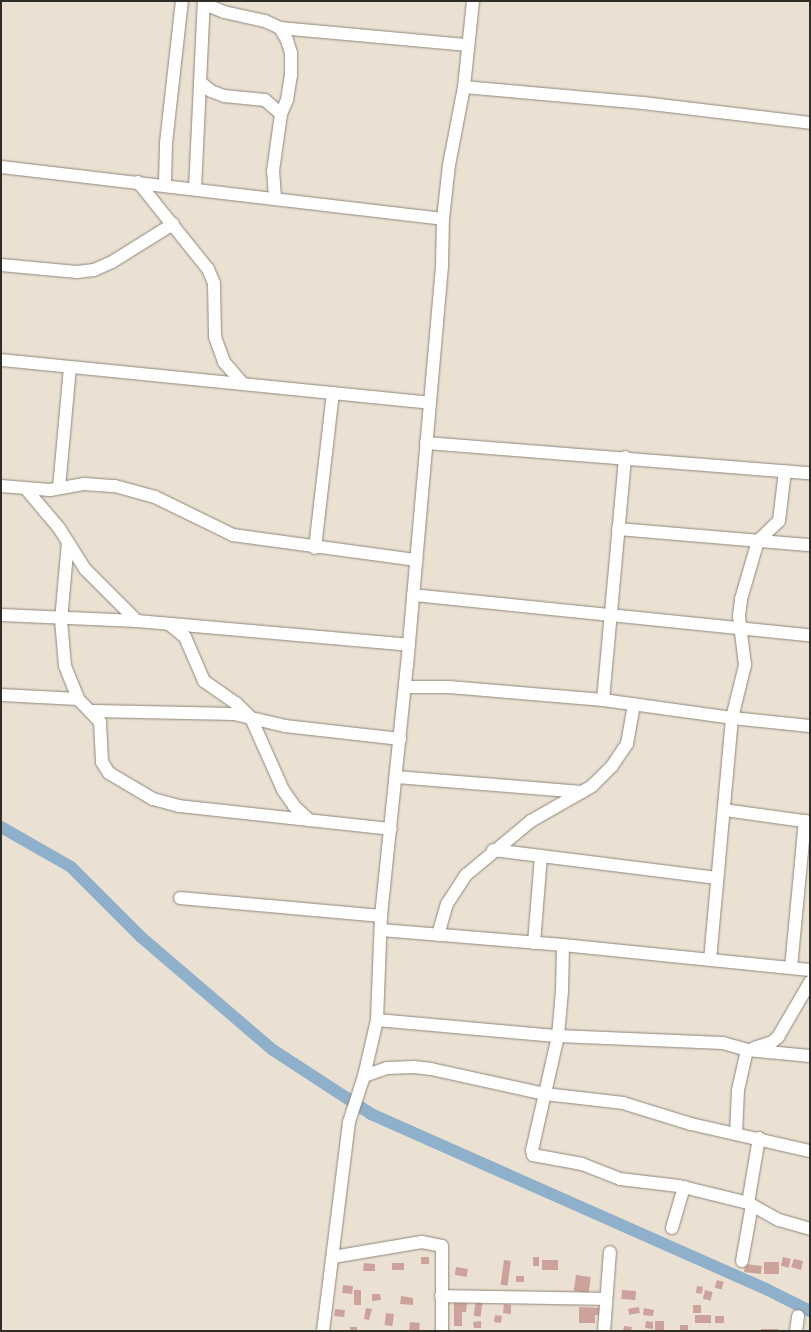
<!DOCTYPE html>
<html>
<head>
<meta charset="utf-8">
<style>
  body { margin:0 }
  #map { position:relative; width:811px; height:1332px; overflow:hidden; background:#ebe1d3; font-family:"Noto Serif",serif }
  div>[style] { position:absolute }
  .canal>* { height:12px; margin:-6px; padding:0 6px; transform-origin:6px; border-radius:6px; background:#8fb0ca }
  .building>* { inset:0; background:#cda29c; transform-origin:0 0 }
  .roads { filter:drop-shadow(0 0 1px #8f8679) drop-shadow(0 0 1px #8f8679) }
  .street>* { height:12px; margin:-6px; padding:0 6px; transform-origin:6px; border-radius:6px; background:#fff }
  span { translate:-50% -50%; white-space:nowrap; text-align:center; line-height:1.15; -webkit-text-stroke:3px #fff; paint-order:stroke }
  .frame { position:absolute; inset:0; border:2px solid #302c26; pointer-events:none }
</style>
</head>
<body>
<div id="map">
  <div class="canal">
    <div style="left:1px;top:827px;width:81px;rotate:29.7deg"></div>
    <div style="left:71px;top:867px;width:99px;rotate:45deg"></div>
    <div style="left:141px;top:937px;width:174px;rotate:40.6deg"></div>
    <div style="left:273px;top:1050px;width:117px;rotate:33.1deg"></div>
    <div style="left:371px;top:1114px;width:434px;rotate:23.9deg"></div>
    <div style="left:768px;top:1290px;width:47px;rotate:26.6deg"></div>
  </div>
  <div class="building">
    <div style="left:421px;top:1257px;width:8px;height:7px"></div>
    <div style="left:533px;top:1257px;width:6px;height:9px"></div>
    <div style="left:783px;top:1257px;width:8px;height:9px;rotate:14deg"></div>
    <div style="clip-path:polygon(794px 1259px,803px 1261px,801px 1270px,791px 1267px)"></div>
    <div style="left:504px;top:1260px;width:7px;height:25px;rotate:8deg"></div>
    <div style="left:542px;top:1260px;width:16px;height:10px"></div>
    <div style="left:764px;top:1262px;width:15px;height:12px"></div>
    <div style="clip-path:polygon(364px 1263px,375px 1264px,375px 1271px,363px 1271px)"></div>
    <div style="left:392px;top:1263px;width:12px;height:7px"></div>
    <div style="left:745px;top:1264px;width:17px;height:8px;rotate:7deg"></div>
    <div style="left:456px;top:1267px;width:12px;height:8px;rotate:9deg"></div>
    <div style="left:576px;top:1275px;width:15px;height:16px;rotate:8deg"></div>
    <div style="left:516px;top:1276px;width:8px;height:6px"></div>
    <div style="left:717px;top:1280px;width:7px;height:8px;rotate:16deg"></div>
    <div style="left:343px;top:1285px;width:10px;height:8px;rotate:6deg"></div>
    <div style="left:697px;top:1286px;width:6px;height:7px;rotate:9deg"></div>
    <div style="left:354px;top:1290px;width:7px;height:15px"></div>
    <div style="left:622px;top:1290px;width:14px;height:9px;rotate:4deg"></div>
    <div style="left:705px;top:1290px;width:8px;height:9px;rotate:14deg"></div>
    <div style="clip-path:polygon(372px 1294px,380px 1294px,381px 1300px,372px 1301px)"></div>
    <div style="clip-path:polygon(401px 1296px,413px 1298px,413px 1305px,400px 1304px)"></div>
    <div style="left:476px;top:1299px;width:7px;height:17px;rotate:8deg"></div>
    <div style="clip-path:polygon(454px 1303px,467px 1303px,466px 1312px,462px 1312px,462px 1326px,454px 1326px)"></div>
    <div style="clip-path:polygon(504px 1304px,511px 1305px,511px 1314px,503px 1313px)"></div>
    <div style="left:693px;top:1305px;width:8px;height:8px"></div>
    <div style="clip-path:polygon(579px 1307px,602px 1308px,602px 1315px,595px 1315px,595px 1323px,579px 1323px)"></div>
    <div style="left:639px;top:1307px;width:6px;height:11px;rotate:81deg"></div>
    <div style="clip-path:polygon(366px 1308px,372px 1309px,369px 1320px,364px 1319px)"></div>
    <div style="clip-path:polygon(644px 1308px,654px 1310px,653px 1316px,643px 1315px)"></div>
    <div style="left:335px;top:1309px;width:10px;height:7px;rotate:6deg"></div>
    <div style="left:386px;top:1313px;width:8px;height:12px;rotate:7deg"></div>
    <div style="left:495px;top:1315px;width:7px;height:7px;rotate:8deg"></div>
    <div style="left:695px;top:1315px;width:16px;height:8px"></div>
    <div style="left:715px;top:1316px;width:9px;height:7px"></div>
    <div style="clip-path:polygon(481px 1321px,481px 1328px,474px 1328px,473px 1322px)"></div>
    <div style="clip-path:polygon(646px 1321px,653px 1322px,653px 1329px,645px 1328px)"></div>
    <div style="left:655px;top:1321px;width:9px;height:10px"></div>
    <div style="left:410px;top:1322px;width:10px;height:8px;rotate:6deg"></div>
    <div style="left:680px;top:1325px;width:8px;height:6px"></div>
    <div style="clip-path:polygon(624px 1326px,632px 1327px,631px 1331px,623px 1331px)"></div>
    <div style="left:350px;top:1327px;width:7px;height:4px"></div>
    <div style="left:761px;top:1329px;width:17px;height:2px"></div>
  </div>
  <div class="roads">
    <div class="street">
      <div style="left:208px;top:1px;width:7px;rotate:56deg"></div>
      <div style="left:212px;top:7px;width:13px;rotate:23deg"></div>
      <div style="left:224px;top:12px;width:42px;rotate:12.4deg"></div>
      <div style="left:265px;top:21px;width:17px;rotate:25deg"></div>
      <div style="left:280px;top:28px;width:189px;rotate:5.2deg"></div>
      <div style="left:200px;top:82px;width:14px;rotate:39deg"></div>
      <div style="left:211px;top:91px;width:14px;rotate:21deg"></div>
      <div style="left:224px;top:96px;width:41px;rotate:5.6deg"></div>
      <div style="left:265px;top:100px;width:21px;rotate:41deg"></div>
      <div style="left:464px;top:87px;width:180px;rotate:5.1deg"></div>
      <div style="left:643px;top:103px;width:168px;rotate:6.8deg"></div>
      <div style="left:1px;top:167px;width:445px;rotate:6.7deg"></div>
      <div style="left:138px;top:182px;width:112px;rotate:51.2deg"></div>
      <div style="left:208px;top:269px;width:15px;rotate:67deg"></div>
      <div style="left:214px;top:283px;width:54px;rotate:88.9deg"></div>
      <div style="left:215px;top:337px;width:27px;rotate:70deg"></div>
      <div style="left:224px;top:362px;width:29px;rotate:49deg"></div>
      <div style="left:165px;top:184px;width:41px;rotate:-88.6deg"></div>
      <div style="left:166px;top:143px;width:143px;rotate:-83.6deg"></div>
      <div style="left:195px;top:189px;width:188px;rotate:-87.3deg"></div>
      <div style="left:275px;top:198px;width:27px;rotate:-94deg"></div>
      <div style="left:273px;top:171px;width:58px;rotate:-82deg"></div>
      <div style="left:281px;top:114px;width:15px;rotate:-67deg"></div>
      <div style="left:287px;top:100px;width:24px;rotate:-81deg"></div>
      <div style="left:291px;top:76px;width:23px;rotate:-90deg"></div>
      <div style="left:291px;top:53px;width:14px;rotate:-107deg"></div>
      <div style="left:287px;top:40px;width:14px;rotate:-120deg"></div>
      <div style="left:1px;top:265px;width:76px;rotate:5.3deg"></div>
      <div style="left:77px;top:272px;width:17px;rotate:-7deg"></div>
      <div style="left:94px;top:270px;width:20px;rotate:-24deg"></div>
      <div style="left:112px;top:262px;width:72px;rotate:-31.9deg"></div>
      <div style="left:1px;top:360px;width:430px;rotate:5.7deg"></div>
      <div style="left:426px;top:443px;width:385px;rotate:4.5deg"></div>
      <div style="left:1px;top:486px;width:49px;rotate:4.7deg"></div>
      <div style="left:50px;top:490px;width:35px;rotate:-10deg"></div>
      <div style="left:84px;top:484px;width:31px;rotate:4deg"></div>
      <div style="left:115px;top:486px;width:41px;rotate:15.4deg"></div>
      <div style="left:155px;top:497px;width:87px;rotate:26deg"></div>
      <div style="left:233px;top:535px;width:185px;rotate:7.8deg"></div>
      <div style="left:59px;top:488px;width:121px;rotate:-84.8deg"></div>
      <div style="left:26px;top:489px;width:51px;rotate:49.8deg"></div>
      <div style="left:59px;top:528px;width:49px;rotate:57.6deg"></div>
      <div style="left:85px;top:569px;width:74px;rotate:45deg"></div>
      <div style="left:618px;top:529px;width:193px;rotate:4.8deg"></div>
      <div style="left:68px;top:542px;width:78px;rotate:95.1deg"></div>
      <div style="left:61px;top:620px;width:46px;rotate:85deg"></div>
      <div style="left:65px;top:666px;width:35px;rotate:68deg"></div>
      <div style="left:78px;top:699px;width:32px;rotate:46deg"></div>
      <div style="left:100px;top:722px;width:40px;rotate:87.1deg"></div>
      <div style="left:102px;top:762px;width:13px;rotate:58deg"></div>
      <div style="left:109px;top:773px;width:51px;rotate:30.6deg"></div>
      <div style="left:153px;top:799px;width:27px;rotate:15deg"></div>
      <div style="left:179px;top:806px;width:213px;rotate:6.2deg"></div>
      <div style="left:315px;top:548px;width:156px;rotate:-83.4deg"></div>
      <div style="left:413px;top:595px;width:399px;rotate:5.8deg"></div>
      <div style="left:1px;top:615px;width:136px;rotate:2.5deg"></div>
      <div style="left:137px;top:621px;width:273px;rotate:5deg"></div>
      <div style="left:169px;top:624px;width:21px;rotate:39deg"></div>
      <div style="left:185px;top:637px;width:48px;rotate:66.6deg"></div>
      <div style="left:204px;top:681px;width:39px;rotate:35deg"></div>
      <div style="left:236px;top:703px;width:21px;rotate:45deg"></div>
      <div style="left:251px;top:718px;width:79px;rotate:66deg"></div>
      <div style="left:283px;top:790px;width:19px;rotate:55deg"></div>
      <div style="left:294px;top:806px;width:21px;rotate:43deg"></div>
      <div style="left:405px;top:687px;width:44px"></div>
      <div style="left:449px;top:687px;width:155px;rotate:4.8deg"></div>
      <div style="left:603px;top:700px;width:130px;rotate:7.9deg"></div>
      <div style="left:732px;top:718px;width:78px;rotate:5.9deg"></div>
      <div style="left:1px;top:695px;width:77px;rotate:3deg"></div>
      <div style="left:603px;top:700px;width:244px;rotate:-84.8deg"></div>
      <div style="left:93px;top:711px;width:141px;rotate:1.2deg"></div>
      <div style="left:234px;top:714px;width:52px;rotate:13.2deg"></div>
      <div style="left:285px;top:726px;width:116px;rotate:6.4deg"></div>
      <div style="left:396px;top:777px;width:187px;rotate:4.6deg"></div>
      <div style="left:724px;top:810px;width:87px;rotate:7.9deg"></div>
      <div style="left:493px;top:850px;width:226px;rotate:7.1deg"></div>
      <div style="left:180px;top:898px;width:202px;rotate:5.1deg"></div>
      <div style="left:381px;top:930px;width:183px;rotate:4.7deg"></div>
      <div style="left:563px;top:945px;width:248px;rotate:5.8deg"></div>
      <div style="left:438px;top:935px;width:32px;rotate:-74deg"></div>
      <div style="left:447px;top:904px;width:35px;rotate:-57deg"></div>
      <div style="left:466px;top:875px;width:85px;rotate:-39.7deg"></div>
      <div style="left:531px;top:821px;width:70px;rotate:-29.8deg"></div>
      <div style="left:592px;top:786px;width:28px;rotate:-45deg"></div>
      <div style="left:612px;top:766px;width:27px;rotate:-56deg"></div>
      <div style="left:627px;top:744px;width:40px;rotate:-80deg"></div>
      <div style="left:534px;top:943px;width:87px;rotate:-85.4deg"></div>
      <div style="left:563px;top:945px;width:46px;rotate:91.2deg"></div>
      <div style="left:562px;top:991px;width:45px;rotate:95.1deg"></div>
      <div style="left:558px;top:1036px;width:117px;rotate:102.8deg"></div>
      <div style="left:532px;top:1150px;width:5px;rotate:79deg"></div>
      <div style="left:533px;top:1155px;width:50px;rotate:10.4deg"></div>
      <div style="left:582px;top:1164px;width:41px;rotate:21.5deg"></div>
      <div style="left:620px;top:1179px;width:59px;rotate:6.8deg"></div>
      <div style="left:679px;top:1186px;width:71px;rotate:13.8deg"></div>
      <div style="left:748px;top:1203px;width:35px;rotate:29deg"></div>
      <div style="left:779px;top:1220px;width:32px;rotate:16deg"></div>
      <div style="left:710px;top:960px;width:243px;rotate:-84.8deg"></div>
      <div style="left:732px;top:718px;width:55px;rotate:-76.2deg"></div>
      <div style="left:745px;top:665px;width:49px;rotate:-97deg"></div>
      <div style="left:739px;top:616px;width:17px;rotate:-83deg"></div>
      <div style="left:741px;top:599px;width:60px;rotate:-73.7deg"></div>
      <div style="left:758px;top:541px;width:29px;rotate:-44deg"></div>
      <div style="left:779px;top:521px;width:50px;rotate:-83.2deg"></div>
      <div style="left:791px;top:968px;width:148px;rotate:-84.6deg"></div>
      <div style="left:377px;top:1020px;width:182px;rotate:5.1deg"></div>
      <div style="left:558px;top:1036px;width:165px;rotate:2.4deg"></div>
      <div style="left:723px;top:1043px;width:25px;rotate:16deg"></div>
      <div style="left:747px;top:1050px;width:63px;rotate:5.4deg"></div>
      <div style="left:754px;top:1048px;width:19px;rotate:-18deg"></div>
      <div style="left:772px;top:1042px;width:8px;rotate:-40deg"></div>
      <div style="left:778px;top:1037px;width:64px;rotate:-59.8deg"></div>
      <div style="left:364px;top:1076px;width:24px;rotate:-19deg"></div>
      <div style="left:387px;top:1068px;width:27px;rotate:-2deg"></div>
      <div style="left:414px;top:1067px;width:17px;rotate:7deg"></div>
      <div style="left:431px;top:1069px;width:117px;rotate:12.4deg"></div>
      <div style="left:545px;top:1094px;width:79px;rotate:6.6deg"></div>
      <div style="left:623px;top:1103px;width:71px;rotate:17.2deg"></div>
      <div style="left:691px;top:1124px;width:122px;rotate:12.8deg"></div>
      <div style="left:736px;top:1134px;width:44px;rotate:-87.4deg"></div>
      <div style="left:738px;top:1090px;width:41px;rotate:-77.3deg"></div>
      <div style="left:748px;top:1203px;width:66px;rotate:-80.4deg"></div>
      <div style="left:672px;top:1228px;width:43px;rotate:-73.7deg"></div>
      <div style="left:333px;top:1257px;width:90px;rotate:-9.6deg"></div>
      <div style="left:422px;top:1242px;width:20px;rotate:11deg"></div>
      <div style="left:442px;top:1246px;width:85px;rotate:90deg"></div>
      <div style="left:742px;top:1261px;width:57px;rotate:-79.9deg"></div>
      <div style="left:441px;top:1296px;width:164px;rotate:1deg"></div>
      <div style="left:323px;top:1331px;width:211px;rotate:-82.9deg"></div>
      <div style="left:349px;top:1122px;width:48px;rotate:-71.9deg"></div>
      <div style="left:364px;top:1076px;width:57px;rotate:-76.9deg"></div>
      <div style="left:377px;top:1020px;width:104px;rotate:-87.8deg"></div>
      <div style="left:381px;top:916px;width:251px;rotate:-84.1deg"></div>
      <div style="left:407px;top:666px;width:403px;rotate:-85deg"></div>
      <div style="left:442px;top:265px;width:46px;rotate:-88.8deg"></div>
      <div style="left:443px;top:219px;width:54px;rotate:-83.7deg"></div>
      <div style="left:449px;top:165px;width:79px;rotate:-79.1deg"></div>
      <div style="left:464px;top:87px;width:86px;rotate:-84deg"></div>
      <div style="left:604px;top:1331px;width:79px;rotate:-85.7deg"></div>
      <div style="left:796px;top:1331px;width:15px;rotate:-82deg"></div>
    </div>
  </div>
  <div class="frame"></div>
</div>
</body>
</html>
